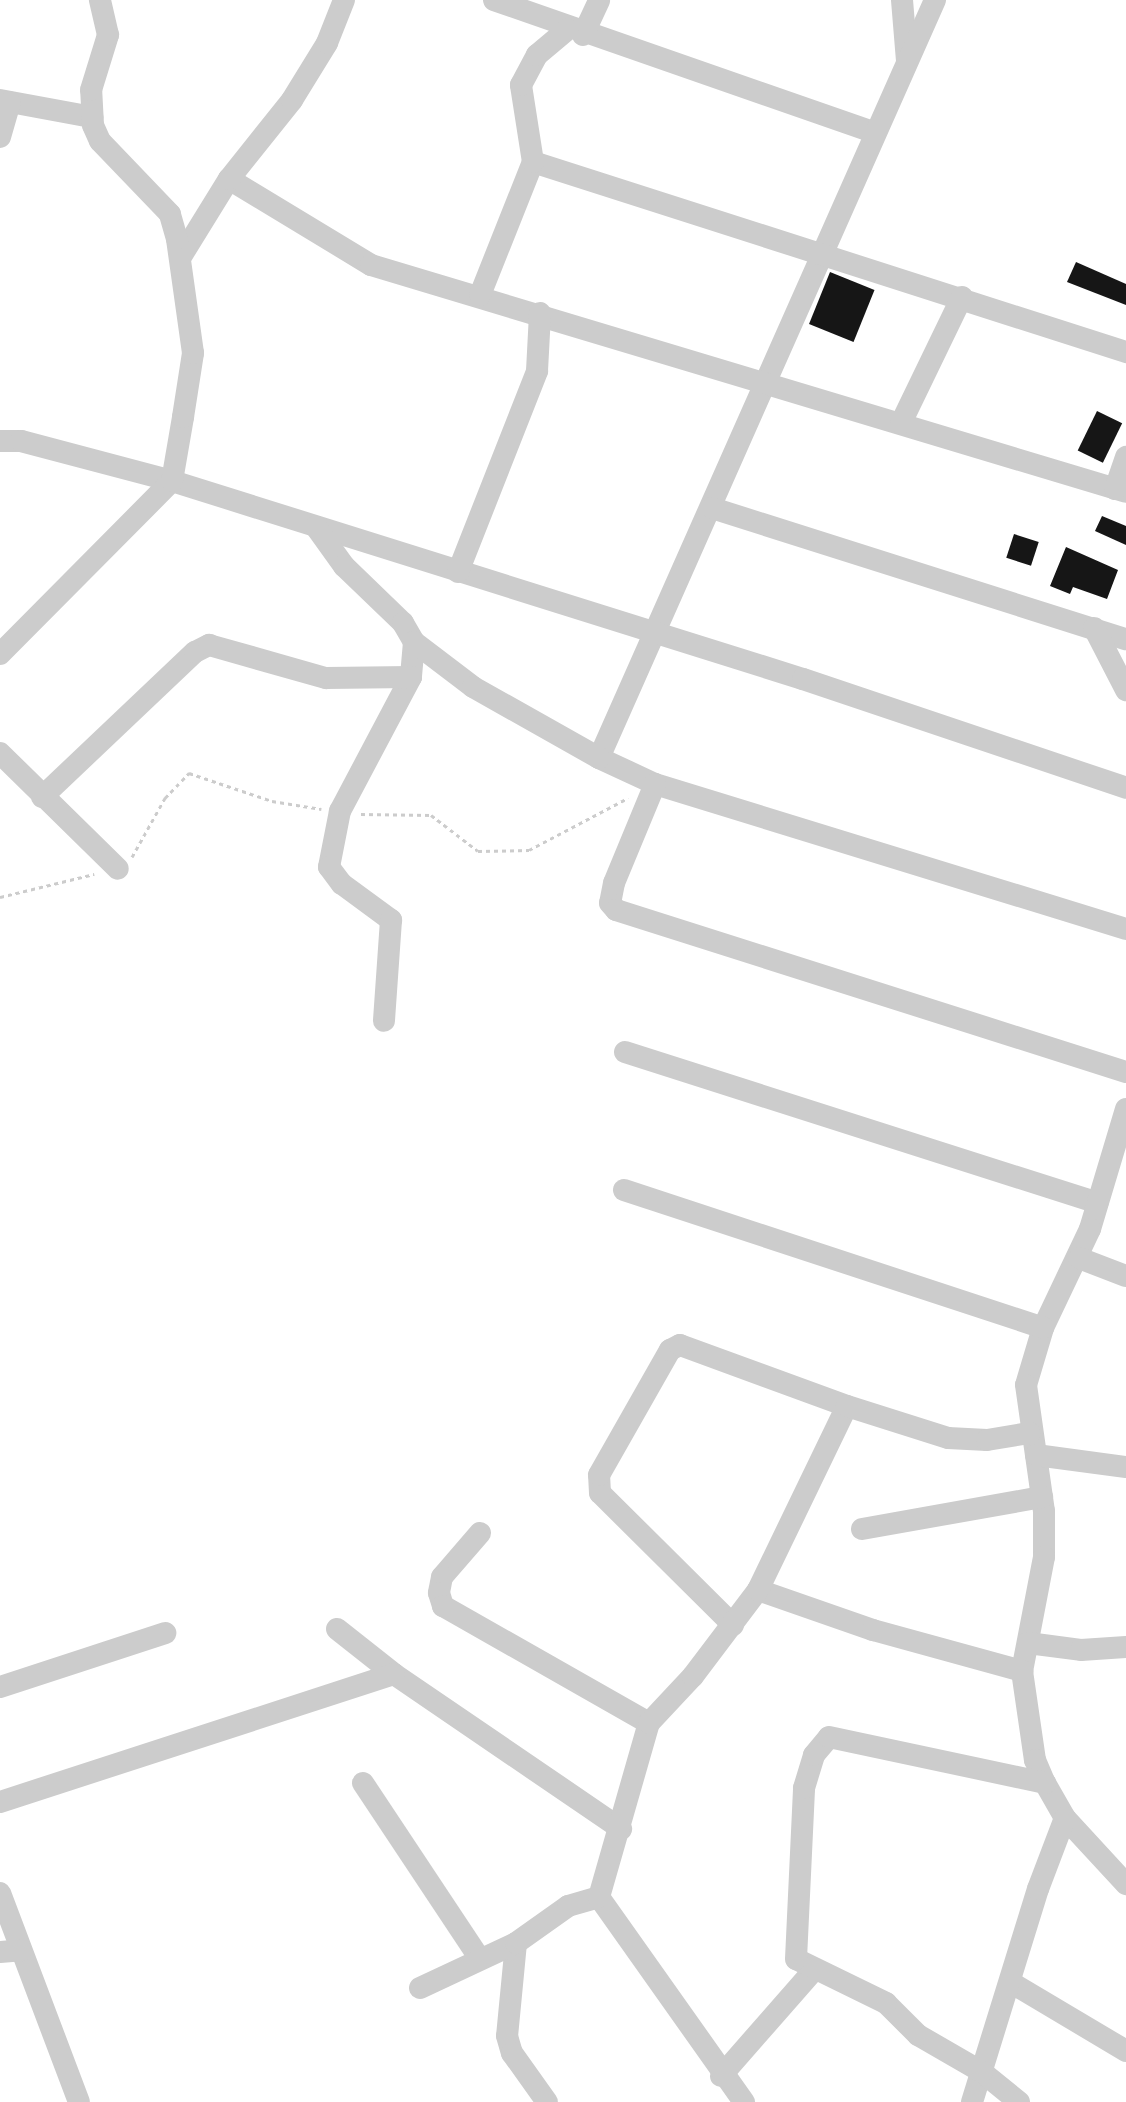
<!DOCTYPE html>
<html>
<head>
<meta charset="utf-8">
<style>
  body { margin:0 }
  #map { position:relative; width:1126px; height:2102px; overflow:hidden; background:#fff; font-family:Quicksand,sans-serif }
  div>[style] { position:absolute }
  .building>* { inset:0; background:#161616; transform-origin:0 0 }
  .path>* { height:3px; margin-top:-1.5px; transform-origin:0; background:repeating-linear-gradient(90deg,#ccc 0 4px,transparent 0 8px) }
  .minor>* { height:22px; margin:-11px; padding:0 11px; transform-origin:11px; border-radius:11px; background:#ccc }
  span { translate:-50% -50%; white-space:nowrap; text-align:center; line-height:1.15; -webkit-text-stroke:8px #fff; paint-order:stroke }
</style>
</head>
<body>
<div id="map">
  <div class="building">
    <div style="clip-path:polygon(1076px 262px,1126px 284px,1126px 305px,1067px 282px)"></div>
    <div style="left:830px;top:272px;width:48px;height:56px;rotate:22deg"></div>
    <div style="left:1097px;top:411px;width:28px;height:44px;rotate:26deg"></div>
    <div style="clip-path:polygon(1102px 516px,1126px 526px,1126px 545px,1095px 531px)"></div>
    <div style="left:1014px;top:534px;width:26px;height:25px;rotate:18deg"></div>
    <div style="clip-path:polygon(1066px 547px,1118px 570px,1107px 599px,1073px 587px,1070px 594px,1050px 586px)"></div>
  </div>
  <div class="path">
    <div style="left:361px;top:814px;width:70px;rotate:0.8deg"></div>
    <div style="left:431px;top:815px;width:59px;rotate:37.5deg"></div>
    <div style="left:478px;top:851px;width:51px;rotate:-1.1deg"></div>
    <div style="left:529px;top:850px;width:112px;rotate:-27.7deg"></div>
    <div style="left:132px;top:857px;width:68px;rotate:-60.8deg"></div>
    <div style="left:165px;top:798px;width:35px;rotate:-46deg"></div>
    <div style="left:189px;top:773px;width:88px;rotate:18.6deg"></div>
    <div style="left:272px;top:801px;width:50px;rotate:9.3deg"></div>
    <div style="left:0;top:897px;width:97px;rotate:-13.7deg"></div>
  </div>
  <div class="minor">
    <div style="left:494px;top:0;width:404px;rotate:19.2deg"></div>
    <div style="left:902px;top:0;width:61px;rotate:85.3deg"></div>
    <div style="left:935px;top:0;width:829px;rotate:113.91deg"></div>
    <div style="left:599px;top:758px;width:62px;rotate:24.9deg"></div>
    <div style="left:655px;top:784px;width:493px;rotate:17.1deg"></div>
    <div style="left:583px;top:35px;width:38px;rotate:-65deg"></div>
    <div style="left:0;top:100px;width:94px;rotate:10.5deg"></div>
    <div style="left:0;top:137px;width:36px;rotate:-74deg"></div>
    <div style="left:533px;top:162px;width:623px;rotate:17.77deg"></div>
    <div style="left:229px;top:179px;width:166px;rotate:31.2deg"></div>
    <div style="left:371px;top:265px;width:788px;rotate:16.73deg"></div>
    <div style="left:182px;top:255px;width:89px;rotate:-58.3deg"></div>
    <div style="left:229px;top:179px;width:101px;rotate:-51.4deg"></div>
    <div style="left:292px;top:100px;width:67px;rotate:-58.4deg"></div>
    <div style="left:327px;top:43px;width:46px;rotate:-68.4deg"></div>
    <div style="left:480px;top:295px;width:143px;rotate:-68.3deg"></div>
    <div style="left:533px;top:162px;width:78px;rotate:-98.9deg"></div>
    <div style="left:521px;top:85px;width:34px;rotate:-62deg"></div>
    <div style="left:537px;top:55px;width:40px;rotate:-40deg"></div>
    <div style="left:901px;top:423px;width:140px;rotate:-64.2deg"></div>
    <div style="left:0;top:441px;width:21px"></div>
    <div style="left:21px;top:441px;width:156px;rotate:14.8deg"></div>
    <div style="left:172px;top:481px;width:661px;rotate:17.42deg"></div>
    <div style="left:803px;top:679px;width:341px;rotate:18.6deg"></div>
    <div style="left:1115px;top:489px;width:34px;rotate:-71deg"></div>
    <div style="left:712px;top:508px;width:434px;rotate:17.6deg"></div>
    <div style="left:316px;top:527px;width:48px;rotate:54.3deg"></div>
    <div style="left:344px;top:566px;width:82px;rotate:44deg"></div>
    <div style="left:403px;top:623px;width:22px;rotate:60deg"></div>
    <div style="left:414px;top:642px;width:35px;rotate:95deg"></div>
    <div style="left:411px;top:677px;width:152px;rotate:117.9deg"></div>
    <div style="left:340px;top:811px;width:57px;rotate:101.1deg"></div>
    <div style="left:329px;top:867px;width:21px;rotate:53deg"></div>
    <div style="left:342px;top:884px;width:61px;rotate:36.3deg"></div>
    <div style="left:391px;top:920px;width:101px;rotate:94deg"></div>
    <div style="left:458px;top:572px;width:216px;rotate:-68.5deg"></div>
    <div style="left:537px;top:371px;width:58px;rotate:-87deg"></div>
    <div style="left:1094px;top:628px;width:70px;rotate:62.7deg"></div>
    <div style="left:414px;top:642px;width:74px;rotate:37.3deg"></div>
    <div style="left:473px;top:687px;width:145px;rotate:29.4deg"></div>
    <div style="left:0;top:654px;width:244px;rotate:-45.2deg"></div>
    <div style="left:172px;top:481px;width:65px;rotate:-80.2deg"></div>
    <div style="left:183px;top:417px;width:65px;rotate:-81.1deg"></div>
    <div style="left:193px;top:353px;width:115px;rotate:-98deg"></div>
    <div style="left:177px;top:239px;width:26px;rotate:-106deg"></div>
    <div style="left:170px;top:214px;width:101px;rotate:-133.8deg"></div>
    <div style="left:100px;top:141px;width:17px;rotate:-114deg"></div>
    <div style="left:93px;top:125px;width:35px;rotate:-93deg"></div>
    <div style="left:91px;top:90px;width:58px;rotate:-72.8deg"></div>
    <div style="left:108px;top:35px;width:36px;rotate:-103deg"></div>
    <div style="left:0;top:753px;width:165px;rotate:44.5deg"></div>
    <div style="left:655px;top:784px;width:107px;rotate:112.5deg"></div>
    <div style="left:614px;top:883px;width:20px;rotate:101deg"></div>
    <div style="left:610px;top:903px;width:9px;rotate:49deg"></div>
    <div style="left:616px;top:910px;width:535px;rotate:17.62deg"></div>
    <div style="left:42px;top:797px;width:211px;rotate:-43.5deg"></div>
    <div style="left:195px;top:652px;width:16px;rotate:-27deg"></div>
    <div style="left:209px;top:645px;width:122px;rotate:15.8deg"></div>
    <div style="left:326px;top:678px;width:85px;rotate:-0.7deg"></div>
    <div style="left:625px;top:1052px;width:496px;rotate:17.7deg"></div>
    <div style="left:1126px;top:1109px;width:125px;rotate:106.7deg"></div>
    <div style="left:1090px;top:1229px;width:110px;rotate:115.4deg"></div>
    <div style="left:1043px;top:1328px;width:59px;rotate:106.6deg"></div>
    <div style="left:1026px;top:1385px;width:127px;rotate:81.9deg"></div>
    <div style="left:1044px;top:1511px;width:46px;rotate:90deg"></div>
    <div style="left:1044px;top:1557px;width:116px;rotate:100.9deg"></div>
    <div style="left:1022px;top:1671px;width:90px;rotate:81.7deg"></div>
    <div style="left:1035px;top:1760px;width:25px;rotate:67deg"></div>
    <div style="left:1045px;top:1783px;width:40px;rotate:60.3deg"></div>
    <div style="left:1065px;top:1818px;width:90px;rotate:47.3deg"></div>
    <div style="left:624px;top:1190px;width:441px;rotate:18.2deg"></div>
    <div style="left:1079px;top:1258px;width:50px;rotate:21deg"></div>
    <div style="left:1036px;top:1455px;width:91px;rotate:7.6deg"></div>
    <div style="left:862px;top:1529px;width:183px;rotate:-10.1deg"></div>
    <div style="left:480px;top:1533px;width:58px;rotate:130.8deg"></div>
    <div style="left:442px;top:1577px;width:16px;rotate:101deg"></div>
    <div style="left:439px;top:1593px;width:14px;rotate:73deg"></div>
    <div style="left:443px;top:1606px;width:237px;rotate:29.6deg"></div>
    <div style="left:758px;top:1590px;width:122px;rotate:19.2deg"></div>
    <div style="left:873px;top:1630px;width:155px;rotate:15.4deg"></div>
    <div style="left:733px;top:1625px;width:187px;rotate:-135.2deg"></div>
    <div style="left:600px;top:1493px;width:18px;rotate:-93deg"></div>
    <div style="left:599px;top:1475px;width:144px;rotate:-60.4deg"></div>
    <div style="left:670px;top:1350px;width:11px;rotate:-27deg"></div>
    <div style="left:680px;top:1345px;width:178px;rotate:20.1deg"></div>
    <div style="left:337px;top:1629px;width:73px;rotate:38.3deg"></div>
    <div style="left:394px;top:1674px;width:275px;rotate:34.3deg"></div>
    <div style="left:1028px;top:1643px;width:53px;rotate:7.5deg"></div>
    <div style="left:1081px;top:1650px;width:45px;rotate:-3.8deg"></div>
    <div style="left:0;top:1687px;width:174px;rotate:-18.1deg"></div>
    <div style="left:363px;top:1783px;width:211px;rotate:56.4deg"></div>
    <div style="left:0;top:1802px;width:414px;rotate:-18deg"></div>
    <div style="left:0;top:1893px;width:223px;rotate:69.3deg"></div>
    <div style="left:516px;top:1943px;width:93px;rotate:95.5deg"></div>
    <div style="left:507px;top:2036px;width:18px;rotate:74deg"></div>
    <div style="left:512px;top:2053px;width:60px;rotate:54.5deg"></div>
    <div style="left:0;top:1952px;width:21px;rotate:-5deg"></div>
    <div style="left:1010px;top:1982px;width:135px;rotate:30.7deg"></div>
    <div style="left:420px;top:1988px;width:106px;rotate:-25.1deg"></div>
    <div style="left:516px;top:1943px;width:64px;rotate:-35.4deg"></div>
    <div style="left:568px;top:1906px;width:32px;rotate:-16deg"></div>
    <div style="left:721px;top:2076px;width:140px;rotate:-48.8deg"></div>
    <div style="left:744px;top:2102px;width:251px;rotate:-125.3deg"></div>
    <div style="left:599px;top:1897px;width:181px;rotate:-74deg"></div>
    <div style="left:649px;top:1723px;width:64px;rotate:-46.9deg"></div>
    <div style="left:693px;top:1676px;width:108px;rotate:-52.9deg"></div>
    <div style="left:758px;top:1590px;width:204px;rotate:-64.2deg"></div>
    <div style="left:847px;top:1406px;width:106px;rotate:17.6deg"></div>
    <div style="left:948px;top:1438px;width:39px;rotate:3deg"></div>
    <div style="left:987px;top:1440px;width:43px;rotate:-9.5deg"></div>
    <div style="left:972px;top:2102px;width:223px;rotate:-72.8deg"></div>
    <div style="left:1038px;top:1889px;width:76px;rotate:-69.2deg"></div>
    <div style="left:1019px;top:2102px;width:48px;rotate:-141deg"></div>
    <div style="left:982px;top:2072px;width:74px;rotate:-150deg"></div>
    <div style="left:918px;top:2035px;width:45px;rotate:-135deg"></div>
    <div style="left:886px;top:2003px;width:100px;rotate:-153.9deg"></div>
    <div style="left:796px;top:1959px;width:171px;rotate:-87.3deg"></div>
    <div style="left:804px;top:1788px;width:34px;rotate:-73deg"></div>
    <div style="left:814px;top:1755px;width:23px;rotate:-50deg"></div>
    <div style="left:829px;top:1737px;width:221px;rotate:12deg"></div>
  </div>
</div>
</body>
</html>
